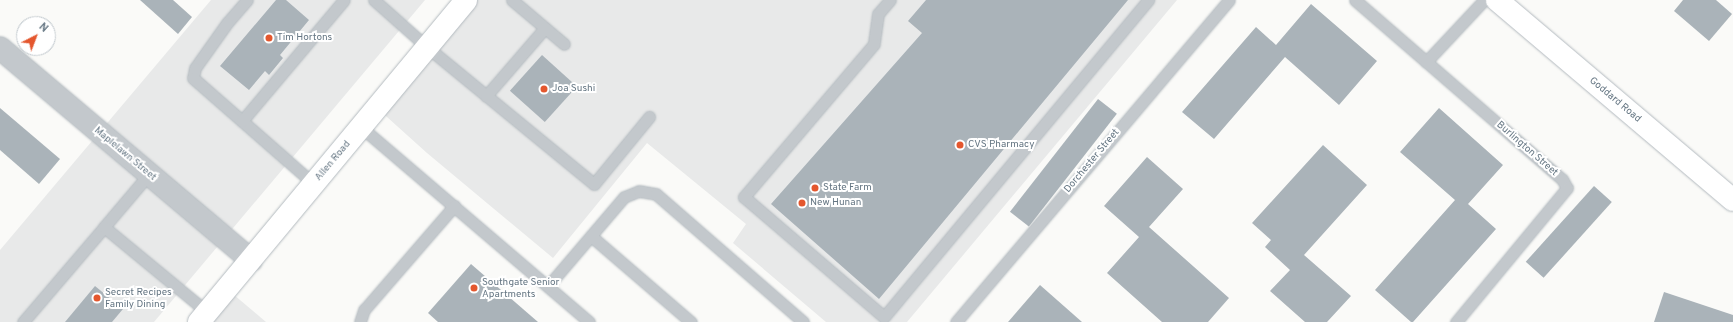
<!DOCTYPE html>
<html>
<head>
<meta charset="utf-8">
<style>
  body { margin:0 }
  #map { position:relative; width:1733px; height:322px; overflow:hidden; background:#fafaf8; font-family:Overpass,sans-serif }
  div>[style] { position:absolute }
  .built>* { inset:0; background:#e8e9e9 }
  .building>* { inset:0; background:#aab3b9; transform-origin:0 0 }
  .roads { filter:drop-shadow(0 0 1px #b3babf) drop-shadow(0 0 1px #b3babf) }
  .service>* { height:11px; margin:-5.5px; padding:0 5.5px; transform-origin:5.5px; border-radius:5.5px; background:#c3c8cc }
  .minor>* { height:22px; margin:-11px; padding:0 11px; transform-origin:11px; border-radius:11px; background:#c3c8cc }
  .secondary>* { height:22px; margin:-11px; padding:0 11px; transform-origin:11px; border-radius:11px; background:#fff }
  .dots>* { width:11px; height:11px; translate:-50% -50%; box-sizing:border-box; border:2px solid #fff; border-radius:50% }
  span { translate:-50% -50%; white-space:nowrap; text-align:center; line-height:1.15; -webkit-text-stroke:4px #fff; paint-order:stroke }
  .poi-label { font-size:10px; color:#657683 }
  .left { translate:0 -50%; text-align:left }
  .street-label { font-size:10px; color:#657683 }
  .north { position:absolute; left:16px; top:16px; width:40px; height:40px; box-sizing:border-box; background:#fff; border:1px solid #c1c8cd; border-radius:50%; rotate:42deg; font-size:11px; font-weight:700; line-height:16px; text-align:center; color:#657683 }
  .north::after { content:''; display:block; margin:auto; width:14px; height:18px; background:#e4572e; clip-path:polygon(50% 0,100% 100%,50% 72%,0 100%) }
</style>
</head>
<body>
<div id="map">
  <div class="built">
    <div style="clip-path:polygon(211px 0,425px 0,154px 322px,0 322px,0 250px)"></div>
    <div style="clip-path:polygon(466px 0,1177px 0,907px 322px,826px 322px,733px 243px,746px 224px,647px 143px,553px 258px,427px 153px,377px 108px)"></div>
    <div style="clip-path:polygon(227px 289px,266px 322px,199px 322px)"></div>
  </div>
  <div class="building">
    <div style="clip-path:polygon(140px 0,173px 0,192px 17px,178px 34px)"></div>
    <div style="clip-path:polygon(276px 0,286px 0,309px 20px,280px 55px,283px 58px,269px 75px,265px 71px,249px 90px,220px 66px)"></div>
    <div style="clip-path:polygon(926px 0,1128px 0,879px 299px,771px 204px,922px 33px,908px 21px)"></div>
    <div style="clip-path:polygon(1683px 0,1716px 0,1732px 14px,1709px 41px,1674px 11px)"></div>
    <div style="clip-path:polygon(1311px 4px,1377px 61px,1339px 105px,1285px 57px,1214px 139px,1182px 112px,1256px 27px,1276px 45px)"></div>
    <div style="left:542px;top:55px;width:47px;height:48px;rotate:42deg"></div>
    <div style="left:1098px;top:99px;width:24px;height:143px;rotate:38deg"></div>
    <div style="clip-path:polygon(0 108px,60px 159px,39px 184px,0 150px)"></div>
    <div style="clip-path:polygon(1439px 108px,1503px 165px,1468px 204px,1496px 229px,1413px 322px,1411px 322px,1375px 290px,1455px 200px,1400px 152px)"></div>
    <div style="clip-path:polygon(1323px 145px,1367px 185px,1304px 255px,1351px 296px,1327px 322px,1305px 322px,1270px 291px,1290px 270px,1265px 247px,1271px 240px,1252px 223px)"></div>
    <div style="clip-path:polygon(1147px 157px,1183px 189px,1149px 227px,1229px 298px,1208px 322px,1162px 322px,1107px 273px,1139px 237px,1104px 206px)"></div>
    <div style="left:1594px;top:186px;width:24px;height:102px;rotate:42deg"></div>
    <div style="clip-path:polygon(471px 264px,538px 322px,438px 322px,428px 313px)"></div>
    <div style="clip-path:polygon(1040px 285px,1082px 322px,1008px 322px)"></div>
    <div style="clip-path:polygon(95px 286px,123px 309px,112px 322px,65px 322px)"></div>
    <div style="clip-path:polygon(1664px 292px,1733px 315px,1733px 322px,1654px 322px)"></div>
  </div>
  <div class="roads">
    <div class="service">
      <div style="left:247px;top:0;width:30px;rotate:131deg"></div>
      <div style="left:227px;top:23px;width:55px;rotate:125.4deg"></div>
      <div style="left:195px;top:68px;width:10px;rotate:101deg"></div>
      <div style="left:193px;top:78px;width:161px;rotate:41.2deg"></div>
      <div style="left:374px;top:0;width:71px;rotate:41.6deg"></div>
      <div style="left:427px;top:47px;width:216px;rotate:39.4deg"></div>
      <div style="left:594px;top:184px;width:87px;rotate:-50.6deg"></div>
      <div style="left:512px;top:0;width:68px;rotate:40.2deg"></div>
      <div style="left:890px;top:0;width:18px;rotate:131deg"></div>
      <div style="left:878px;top:14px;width:30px;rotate:98deg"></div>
      <div style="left:874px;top:44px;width:201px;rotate:130.4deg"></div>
      <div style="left:744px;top:197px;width:184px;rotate:40.6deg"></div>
      <div style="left:884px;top:317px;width:413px;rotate:-50.2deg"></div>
      <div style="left:1355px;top:0;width:274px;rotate:40.9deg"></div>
      <div style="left:1562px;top:179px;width:10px;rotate:61deg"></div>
      <div style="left:1567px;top:188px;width:174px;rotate:129.6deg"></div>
      <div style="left:1426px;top:62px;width:85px;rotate:-46.9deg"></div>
      <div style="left:486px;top:96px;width:90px;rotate:-49.1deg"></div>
      <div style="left:242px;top:121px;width:158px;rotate:-49.9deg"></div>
      <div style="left:361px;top:127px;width:300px;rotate:40.5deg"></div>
      <div style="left:104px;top:227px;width:70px;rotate:-49.7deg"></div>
      <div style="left:591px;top:236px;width:132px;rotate:40.7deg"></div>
      <div style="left:548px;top:286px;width:117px;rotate:-49.5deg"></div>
      <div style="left:624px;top:197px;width:16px;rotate:-22deg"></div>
      <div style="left:639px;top:191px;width:17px;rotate:10deg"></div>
      <div style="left:656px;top:194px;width:195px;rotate:41deg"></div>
      <div style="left:23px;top:322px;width:125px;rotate:-49.5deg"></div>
      <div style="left:104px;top:227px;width:134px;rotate:39.5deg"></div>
      <div style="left:360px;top:322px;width:13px;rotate:-72deg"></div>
      <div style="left:364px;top:310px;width:138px;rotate:-49.1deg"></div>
      <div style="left:956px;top:322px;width:422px;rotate:-49.7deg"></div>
    </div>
    <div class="minor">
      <div style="left:0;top:48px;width:329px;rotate:40.2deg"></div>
    </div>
    <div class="secondary">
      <div style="left:1497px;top:0;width:309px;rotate:40.3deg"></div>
      <div style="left:199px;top:322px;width:418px;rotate:-50.3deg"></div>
    </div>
  </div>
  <div class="dots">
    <div style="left:269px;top:38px;background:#e4572e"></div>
    <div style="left:544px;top:89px;background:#e4572e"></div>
    <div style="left:960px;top:145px;background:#e4572e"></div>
    <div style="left:815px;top:188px;background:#e4572e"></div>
    <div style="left:802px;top:203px;background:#e4572e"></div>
    <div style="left:474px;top:288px;background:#e4572e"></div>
    <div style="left:97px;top:298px;background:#e4572e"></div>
  </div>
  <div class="poi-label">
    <span class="left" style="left:277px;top:38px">Tim Hortons</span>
    <span class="left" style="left:552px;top:89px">Joa Sushi</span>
    <span class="left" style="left:968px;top:145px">CVS Pharmacy</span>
    <span class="left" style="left:823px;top:188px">State Farm</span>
    <span class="left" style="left:810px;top:203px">New Hunan</span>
    <span class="left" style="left:482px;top:288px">Southgate Senior<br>Apartments</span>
    <span class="left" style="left:105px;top:298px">Secret Recipes<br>Family Dining</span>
  </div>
  <div class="street-label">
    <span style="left:1615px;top:100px;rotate:40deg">Goddard Road</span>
    <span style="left:1527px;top:149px;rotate:41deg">Burlington Street</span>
    <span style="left:125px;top:154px;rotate:40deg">Maplelawn Street</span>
    <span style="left:333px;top:161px;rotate:-50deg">Allen Road</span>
    <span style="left:1092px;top:161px;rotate:-50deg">Dorchester Street</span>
  </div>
  <div class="north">N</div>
</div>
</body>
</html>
